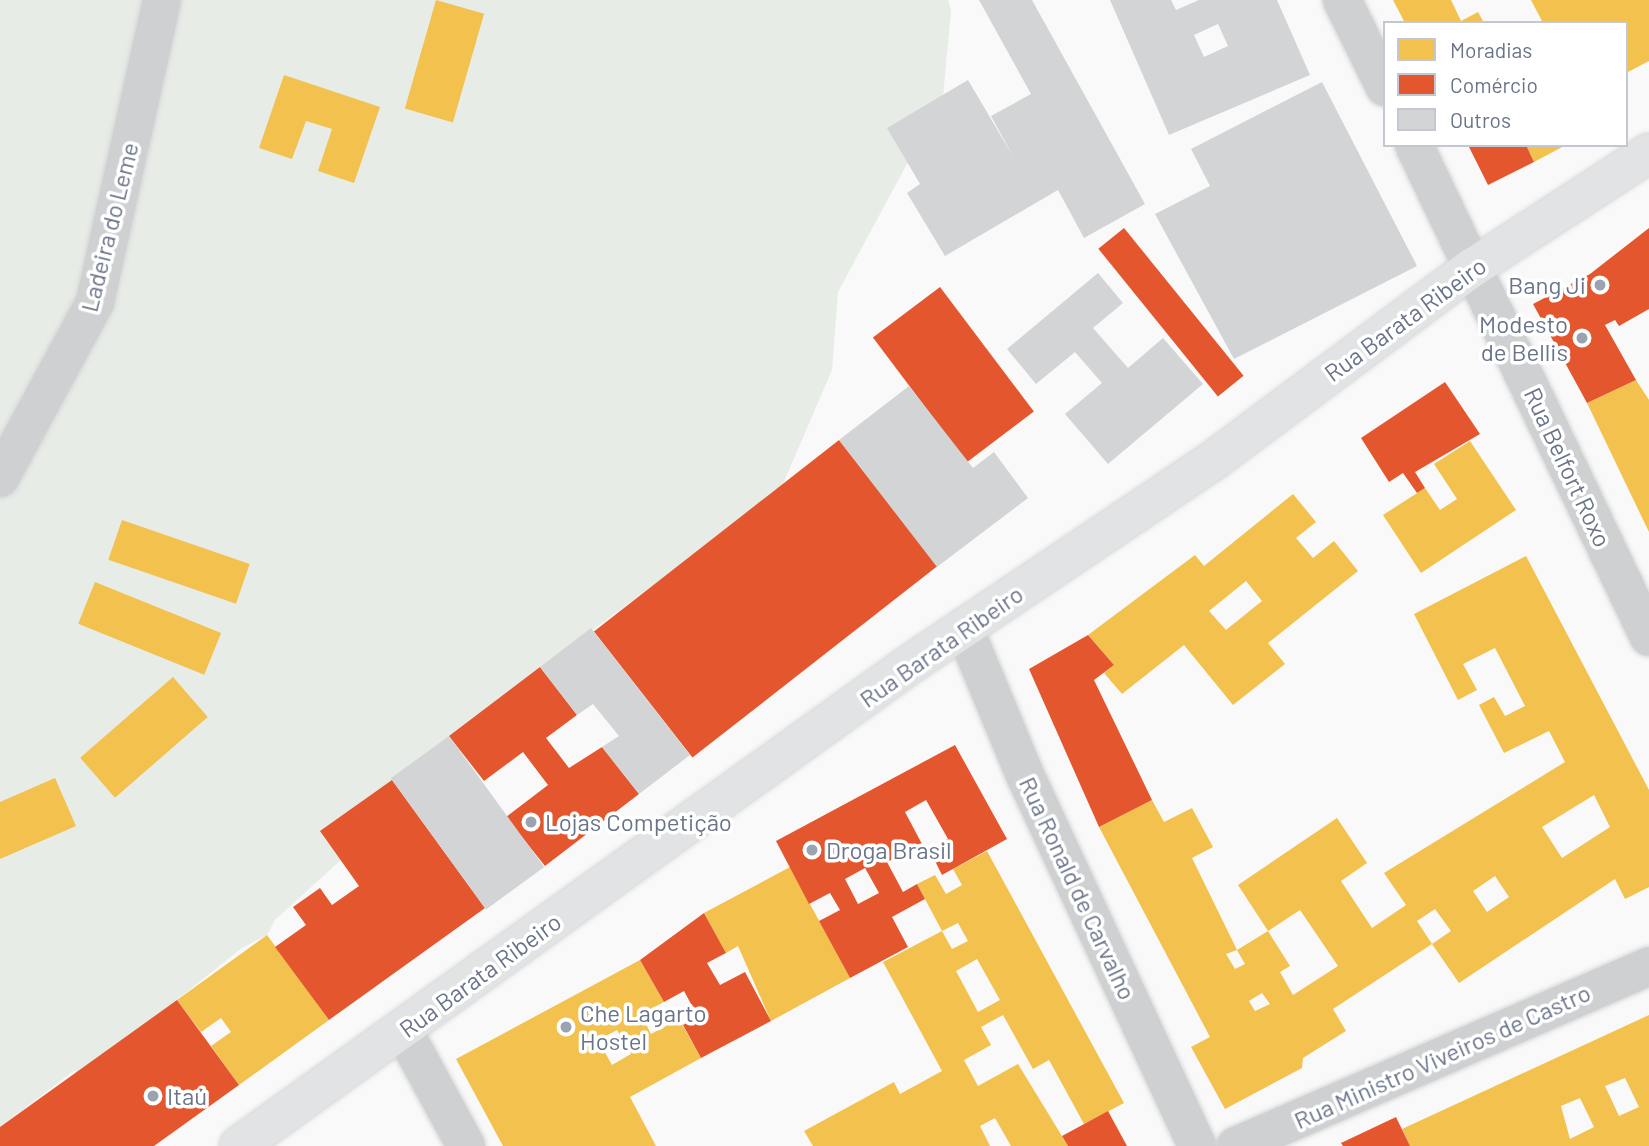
<!DOCTYPE html>
<html>
<head>
<meta charset="utf-8">
<style>
  body { margin:0 }
  #map { position:relative; width:1649px; height:1146px; overflow:hidden; background:#f9f9f9; font-family:Barlow,sans-serif }
  div>[style] { position:absolute }
  .green>* { inset:0; background:#e8ece7 }
  .homes>* { inset:0; background:#f2c14e; transform-origin:0 0 }
  .shops>* { inset:0; background:#e4572e; transform-origin:0 0 }
  .building>* { inset:0; background:#d2d4d5; transform-origin:0 0 }
  .roads { filter:drop-shadow(0 0 2px #d5d6d7) drop-shadow(0 0 2px #d5d6d7) }
  .minor>* { height:38px; margin:-19px; padding:0 19px; transform-origin:19px; border-radius:19px; background:#cfd0d2 }
  .major>* { height:38px; margin:-19px; padding:0 19px; transform-origin:19px; border-radius:19px; background:#e2e3e4 }
  .dots>* { width:19px; height:19px; translate:-50% -50%; box-sizing:border-box; border:4px solid #fff; border-radius:50% }
  span { translate:-50% -50%; white-space:nowrap; text-align:center; line-height:1.15; -webkit-text-stroke:7px #fff; paint-order:stroke }
  .street-label { font-size:24px; color:#697488 }
  .poi-label { font-size:24px; color:#697488 }
  .right { translate:-100% -50%; text-align:right }
  .left { translate:0 -50%; text-align:left }
  .legend { position:absolute; left:1383px; top:21px; width:245px; height:126px; box-sizing:border-box; background:#fff; border:2px solid #c3c7cf; margin:0; padding:9px 12px; list-style:none; font-size:21px; color:#697488 }
  .legend li { display:flex; align-items:center; gap:14px; height:35px }
  .legend b { width:35px; border:2px solid #c3c7cf }
</style>
</head>
<body>
<div id="map">
  <div class="green">
    <div style="clip-path:polygon(0 0,948px 0,951px 11px,943px 97px,838px 292px,832px 370px,780px 491px,454px 733px,464px 748px,275px 920px,267px 935px,242px 948px,81px 1076px,75px 1070px,0 1127px)"></div>
  </div>
  <div class="homes">
    <div style="left:436px;top:0;width:50px;height:113px;rotate:16deg"></div>
    <div style="clip-path:polygon(1393px 0,1451px 0,1461px 21px,1478px 12px,1484px 23px,1405px 23px)"></div>
    <div style="clip-path:polygon(1531px 0,1649px 0,1649px 61px,1626px 73px,1626px 23px,1543px 23px)"></div>
    <div style="clip-path:polygon(284px 75px,380px 107px,354px 183px,318px 171px,332px 129px,306px 121px,292px 159px,259px 148px)"></div>
    <div style="clip-path:polygon(1526px 145px,1566px 145px,1534px 162px)"></div>
    <div style="clip-path:polygon(1636px 380px,1649px 400px,1649px 532px,1587px 403px)"></div>
    <div style="clip-path:polygon(1470px 441px,1516px 510px,1421px 573px,1383px 515px,1425px 488px,1440px 510px,1457px 499px,1434px 464px)"></div>
    <div style="clip-path:polygon(evenodd,1293px 494px,1316px 522px,1296px 538px,1313px 558px,1334px 541px,1358px 571px,1268px 643px,1285px 664px,1233px 705px,1184px 645px,1122px 694px,1104px 673px,1114px 665px,1088px 635px,1195px 555px,1204px 566px,1293px 494px,1246px 581px,1262px 601px,1226px 630px,1209px 611px,1246px 581px)"></div>
    <div style="left:122px;top:520px;width:135px;height:42px;rotate:19deg"></div>
    <div style="clip-path:polygon(evenodd,1526px 556px,1649px 790px,1649px 887px,1625px 899px,1615px 879px,1459px 983px,1432px 944px,1451px 931px,1435px 909px,1417px 921px,1432px 944px,1333px 1009px,1346px 1031px,1303px 1058px,1302px 1068px,1225px 1109px,1191px 1047px,1210px 1037px,1099px 827px,1152px 800px,1164px 822px,1192px 808px,1213px 847px,1192px 858px,1237px 950px,1226px 954px,1235px 969px,1245px 964px,1237px 950px,1268px 931px,1238px 885px,1337px 818px,1367px 863px,1341px 881px,1372px 928px,1406px 905px,1384px 873px,1565px 762px,1549px 731px,1504px 753px,1479px 705px,1494px 697px,1505px 716px,1525px 706px,1495px 648px,1463px 664px,1477px 690px,1458px 700px,1414px 614px,1526px 556px,1594px 795px,1610px 827px,1562px 858px,1542px 827px,1594px 795px,1526px 556px,1495px 876px,1509px 897px,1487px 912px,1473px 891px,1495px 876px,1526px 556px,1300px 910px,1338px 966px,1293px 995px,1280px 972px,1290px 966px,1268px 931px,1300px 910px,1526px 556px,1262px 993px,1270px 1004px,1255px 1011px,1249px 1001px,1262px 993px)"></div>
    <div style="left:95px;top:582px;width:136px;height:45px;rotate:22deg"></div>
    <div style="left:173px;top:677px;width:53px;height:123px;rotate:49deg"></div>
    <div style="clip-path:polygon(55px 778px,76px 826px,0 859px,0 802px)"></div>
    <div style="clip-path:polygon(evenodd,987px 851px,1124px 1103px,1084px 1124px,1049px 1060px,1033px 1069px,1003px 1015px,981px 1027px,991px 1045px,964px 1060px,978px 1086px,1018px 1064px,1068px 1146px,1011px 1146px,995px 1118px,980px 1126px,990px 1146px,813px 1146px,804px 1131px,894px 1082px,900px 1094px,942px 1071px,883px 962px,942px 931px,917px 884px,935px 875px,946px 894px,962px 885px,953px 869px,987px 851px,958px 923px,968px 941px,952px 949px,942px 931px,958px 923px,987px 851px,977px 959px,1000px 1000px,978px 1012px,956px 971px,977px 959px)"></div>
    <div style="clip-path:polygon(790px 867px,850px 978px,771px 1021px,738px 946px,726px 953px,704px 913px)"></div>
    <div style="clip-path:polygon(267px 935px,329px 1020px,239px 1085px,211px 1046px,231px 1032px,221px 1018px,201px 1032px,177px 1000px)"></div>
    <div style="clip-path:polygon(evenodd,640px 960px,664px 1002px,641px 1014px,651px 1034px,679px 1019px,701px 1058px,630px 1097px,656px 1146px,503px 1146px,456px 1059px,640px 960px,617px 1030px,631px 1054px,612px 1065px,598px 1040px,617px 1030px)"></div>
    <div style="clip-path:polygon(evenodd,1649px 1015px,1649px 1146px,1410px 1146px,1402px 1129px,1649px 1015px,1625px 1078px,1639px 1107px,1619px 1116px,1605px 1086px,1625px 1078px,1649px 1015px,1580px 1098px,1594px 1127px,1570px 1139px,1561px 1106px,1580px 1098px)"></div>
  </div>
  <div class="shops">
    <div style="clip-path:polygon(1468px 145px,1526px 145px,1534px 162px,1488px 185px)"></div>
    <div style="left:1124px;top:228px;width:190px;height:33px;rotate:51deg"></div>
    <div style="clip-path:polygon(1649px 228px,1649px 309px,1619px 326px,1615px 320px,1605px 325px,1636px 380px,1587px 403px,1533px 304px,1590px 274px)"></div>
    <div style="left:940px;top:287px;width:156px;height:84px;rotate:53deg"></div>
    <div style="clip-path:polygon(1445px 382px,1480px 434px,1415px 472px,1425px 488px,1417px 493px,1403px 473px,1389px 482px,1361px 438px)"></div>
    <div style="left:839px;top:440px;width:160px;height:311px;rotate:52deg"></div>
    <div style="clip-path:polygon(1088px 635px,1114px 665px,1094px 680px,1152px 800px,1099px 827px,1029px 669px)"></div>
    <div style="clip-path:polygon(540px 667px,577px 715px,546px 738px,569px 768px,602px 747px,639px 794px,545px 866px,506px 817px,548px 785px,523px 752px,484px 781px,449px 736px)"></div>
    <div style="clip-path:polygon(evenodd,955px 745px,1007px 839px,942px 875px,929px 849px,948px 839px,926px 800px,905px 812px,922px 844px,887px 862px,903px 892px,917px 884px,925px 899px,892px 917px,908px 947px,850px 978px,819px 921px,840px 910px,830px 893px,809px 904px,776px 841px,955px 745px,865px 868px,879px 893px,858px 904px,845px 879px,865px 868px)"></div>
    <div style="clip-path:polygon(392px 780px,485px 908px,329px 1020px,275px 947px,306px 925px,293px 907px,320px 888px,332px 905px,359px 886px,320px 831px)"></div>
    <div style="clip-path:polygon(704px 913px,726px 953px,707px 963px,720px 985px,745px 972px,771px 1021px,701px 1058px,683px 1025px,698px 1017px,684px 991px,664px 1002px,640px 960px)"></div>
    <div style="clip-path:polygon(177px 1000px,239px 1085px,154px 1146px,0 1146px,0 1127px)"></div>
    <div style="clip-path:polygon(1108px 1111px,1127px 1146px,1068px 1146px,1062px 1136px)"></div>
    <div style="clip-path:polygon(1396px 1117px,1410px 1146px,1343px 1146px,1341px 1143px)"></div>
  </div>
  <div class="building">
    <div style="clip-path:polygon(979px 0,1032px 0,1145px 204px,1084px 238px,1058px 190px,945px 256px,907px 193px,920px 184px,887px 128px,968px 80px,1014px 158px,991px 116px,1031px 94px)"></div>
    <div style="clip-path:polygon(evenodd,1110px 0,1171px 0,1176px 10px,1199px 0,1277px 0,1310px 75px,1169px 135px,1110px 0,1218px 24px,1228px 46px,1204px 57px,1194px 35px,1218px 24px)"></div>
    <div style="clip-path:polygon(1322px 82px,1417px 266px,1234px 359px,1155px 214px,1210px 186px,1191px 149px)"></div>
    <div style="clip-path:polygon(1098px 273px,1123px 303px,1093px 328px,1128px 368px,1163px 338px,1203px 384px,1108px 464px,1065px 414px,1102px 383px,1075px 352px,1036px 384px,1007px 349px)"></div>
    <div style="clip-path:polygon(909px 386px,973px 468px,994px 452px,1028px 498px,937px 567px,839px 440px)"></div>
    <div style="clip-path:polygon(591px 628px,690px 755px,639px 794px,602px 747px,619px 736px,593px 704px,577px 715px,540px 667px)"></div>
    <div style="left:449px;top:736px;width:162px;height:72px;rotate:54deg"></div>
  </div>
  <div class="roads">
    <div class="minor">
      <div style="left:1342px;top:0;width:97px;rotate:63.7deg"></div>
      <div style="left:1414px;top:145px;width:545px;rotate:64.47deg"></div>
      <div style="left:0;top:478px;width:200px;rotate:-61.6deg"></div>
      <div style="left:95px;top:302px;width:309px;rotate:-77.5deg"></div>
      <div style="left:964px;top:628px;width:157px;rotate:67.5deg"></div>
      <div style="left:1024px;top:773px;width:411px;rotate:65.1deg"></div>
      <div style="left:403px;top:1030px;width:132px;rotate:61.5deg"></div>
      <div style="left:1236px;top:1146px;width:451px;rotate:-23.5deg"></div>
    </div>
    <div class="major">
      <div style="left:239px;top:1146px;width:821px;rotate:-35.68deg"></div>
      <div style="left:906px;top:667px;width:366px;rotate:-33.9deg"></div>
      <div style="left:1210px;top:463px;width:327px;rotate:-36.7deg"></div>
      <div style="left:1472px;top:268px;width:211px;rotate:-33deg"></div>
    </div>
  </div>
  <div class="dots">
    <div style="left:1600px;top:285px;background:#9ba3b0"></div>
    <div style="left:1582px;top:338px;background:#9ba3b0"></div>
    <div style="left:531px;top:822px;background:#9ba3b0"></div>
    <div style="left:812px;top:850px;background:#9ba3b0"></div>
    <div style="left:566px;top:1027px;background:#9ba3b0"></div>
    <div style="left:153px;top:1096px;background:#9ba3b0"></div>
  </div>
  <div class="street-label">
    <span style="left:109px;top:227px;rotate:-76deg">Ladeira do Leme</span>
    <span style="left:1405px;top:319px;rotate:-36deg">Rua Barata Ribeiro</span>
    <span style="left:1568px;top:467px;rotate:65deg">Rua Belfort Roxo</span>
    <span style="left:941px;top:646px;rotate:-35deg">Rua Barata Ribeiro</span>
    <span style="left:1078px;top:888px;rotate:65deg">Rua Ronald de Carvalho</span>
    <span style="left:480px;top:975px;rotate:-36deg">Rua Barata Ribeiro</span>
    <span style="left:1442px;top:1056px;rotate:-24deg">Rua Ministro Viveiros de Castro</span>
  </div>
  <div class="poi-label">
    <span class="right" style="left:1586px;top:285px">Bang Ji</span>
    <span class="right" style="left:1568px;top:338px">Modesto<br>de Bellis</span>
    <span class="left" style="left:545px;top:822px">Lojas Competição</span>
    <span class="left" style="left:826px;top:850px">Droga Brasil</span>
    <span class="left" style="left:580px;top:1027px">Che Lagarto<br>Hostel</span>
    <span class="left" style="left:167px;top:1096px">Itaú</span>
  </div>
  <ul class="legend">
  <li><b style="height:19px;background:#f2c14e"></b>Moradias</li>
  <li><b style="height:19px;background:#e4572e"></b>Comércio</li>
  <li><b style="height:19px;background:#d2d4d5"></b>Outros</li>
  </ul>
</div>
</body>
</html>
